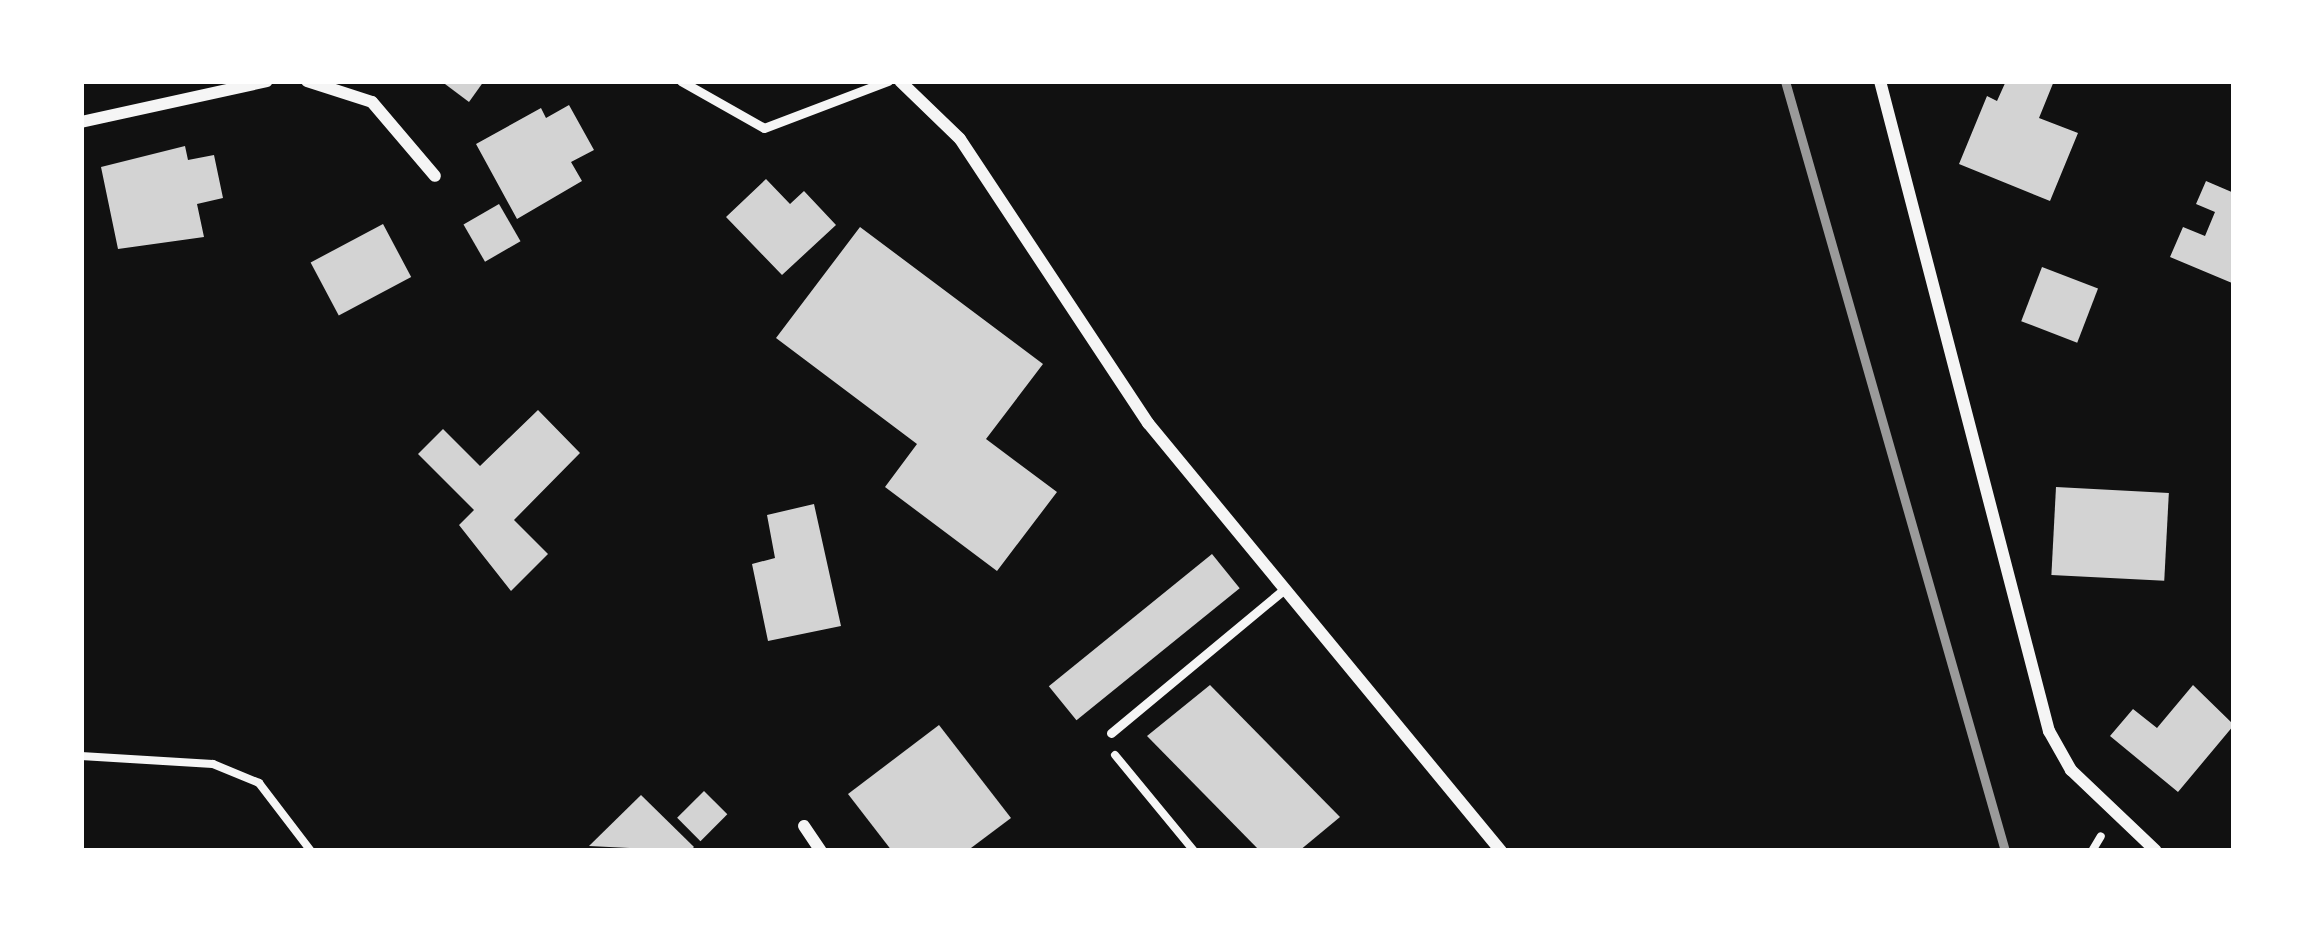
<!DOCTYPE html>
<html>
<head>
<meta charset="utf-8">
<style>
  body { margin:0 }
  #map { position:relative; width:2315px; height:932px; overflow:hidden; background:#111; font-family:Merriweather,serif }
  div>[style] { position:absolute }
  .building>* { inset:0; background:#d3d3d3; transform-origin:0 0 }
  .path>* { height:8px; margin:-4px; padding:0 4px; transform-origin:4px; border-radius:4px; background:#f5f5f5 }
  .service>* { height:9px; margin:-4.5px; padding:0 4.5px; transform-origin:4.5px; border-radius:4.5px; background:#f5f5f5 }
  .minor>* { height:12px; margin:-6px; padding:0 6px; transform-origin:6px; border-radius:6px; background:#f5f5f5 }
  .rail>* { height:9px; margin:-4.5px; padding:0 4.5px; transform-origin:4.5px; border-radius:4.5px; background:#9a9a9a }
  span { translate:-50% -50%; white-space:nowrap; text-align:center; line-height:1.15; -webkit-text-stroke:9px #fff; paint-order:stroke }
  .frame { position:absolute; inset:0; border:84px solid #fff; pointer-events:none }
</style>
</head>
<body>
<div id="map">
  <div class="building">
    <div style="clip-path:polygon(441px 81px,484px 81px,469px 102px)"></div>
    <div style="clip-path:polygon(2006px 81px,2054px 81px,2039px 118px,2078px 133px,2050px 201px,1959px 164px,1987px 96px,1997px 101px)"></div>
    <div style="clip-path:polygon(569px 105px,594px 150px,571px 162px,582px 181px,517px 219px,476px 144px,541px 108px,546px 118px)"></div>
    <div style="clip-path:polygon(185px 146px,188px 160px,214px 155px,223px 198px,197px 204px,204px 237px,118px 249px,101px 167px)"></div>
    <div style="clip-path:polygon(766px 179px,790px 204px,804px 191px,836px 225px,782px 275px,726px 217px)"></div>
    <div style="clip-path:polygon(2206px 181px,2234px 193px,2232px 283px,2170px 257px,2183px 227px,2205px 236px,2215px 212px,2196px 204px)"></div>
    <div style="left:499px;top:204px;width:43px;height:41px;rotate:60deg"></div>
    <div style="left:383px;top:224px;width:60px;height:82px;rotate:62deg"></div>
    <div style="clip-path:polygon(860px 227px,1043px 364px,986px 439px,1057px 492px,997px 571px,885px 487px,917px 444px,776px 338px)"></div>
    <div style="left:2042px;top:267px;width:60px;height:58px;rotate:21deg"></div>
    <div style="clip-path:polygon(538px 410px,580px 453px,514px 520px,548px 554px,511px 591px,459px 525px,474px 510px,418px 454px,443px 429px,480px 466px)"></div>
    <div style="left:2056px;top:487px;width:113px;height:88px;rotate:3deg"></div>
    <div style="clip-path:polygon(814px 504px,841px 626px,768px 641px,752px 564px,775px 558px,767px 515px)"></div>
    <div style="left:1212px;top:554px;width:44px;height:210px;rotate:51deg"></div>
    <div style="clip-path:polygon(1210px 685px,1340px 817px,1299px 851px,1260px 851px,1147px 736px)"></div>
    <div style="clip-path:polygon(2193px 685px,2234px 725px,2178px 792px,2110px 736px,2133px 709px,2157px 728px)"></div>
    <div style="clip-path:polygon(939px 725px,1011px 818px,967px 851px,892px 851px,848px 794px)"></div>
    <div style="left:704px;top:791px;width:33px;height:38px;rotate:45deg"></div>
    <div style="clip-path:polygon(641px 795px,694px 847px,690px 851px,589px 846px)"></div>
  </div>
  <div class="path">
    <div style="left:1115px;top:755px;width:124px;rotate:50.5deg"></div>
    <div style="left:81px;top:756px;width:132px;rotate:3.5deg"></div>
    <div style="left:213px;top:764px;width:50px;rotate:22.4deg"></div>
    <div style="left:259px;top:783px;width:86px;rotate:52.6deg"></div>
    <div style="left:2092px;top:851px;width:17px;rotate:-59deg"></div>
  </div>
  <div class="service">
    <div style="left:681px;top:81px;width:95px;rotate:29.5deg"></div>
    <div style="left:764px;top:128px;width:133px;rotate:-20.8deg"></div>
    <div style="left:1111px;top:733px;width:222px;rotate:-39.7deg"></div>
  </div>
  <div class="minor">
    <div style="left:307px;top:81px;width:68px;rotate:17.9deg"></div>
    <div style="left:372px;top:102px;width:97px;rotate:49.6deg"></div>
    <div style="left:900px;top:81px;width:83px;rotate:44deg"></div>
    <div style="left:960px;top:139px;width:341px;rotate:56.5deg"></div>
    <div style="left:1148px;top:423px;width:555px;rotate:50.49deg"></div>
    <div style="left:1880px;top:81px;width:672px;rotate:75.43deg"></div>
    <div style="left:2049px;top:731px;width:45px;rotate:60.6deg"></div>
    <div style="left:2071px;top:770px;width:117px;rotate:43.6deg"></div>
    <div style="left:81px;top:122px;width:190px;rotate:-12.4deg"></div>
    <div style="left:804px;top:826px;width:30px;rotate:56deg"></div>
  </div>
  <div class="rail">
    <div style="left:1785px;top:81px;width:801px;rotate:74.05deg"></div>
  </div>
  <div class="frame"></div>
</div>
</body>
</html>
